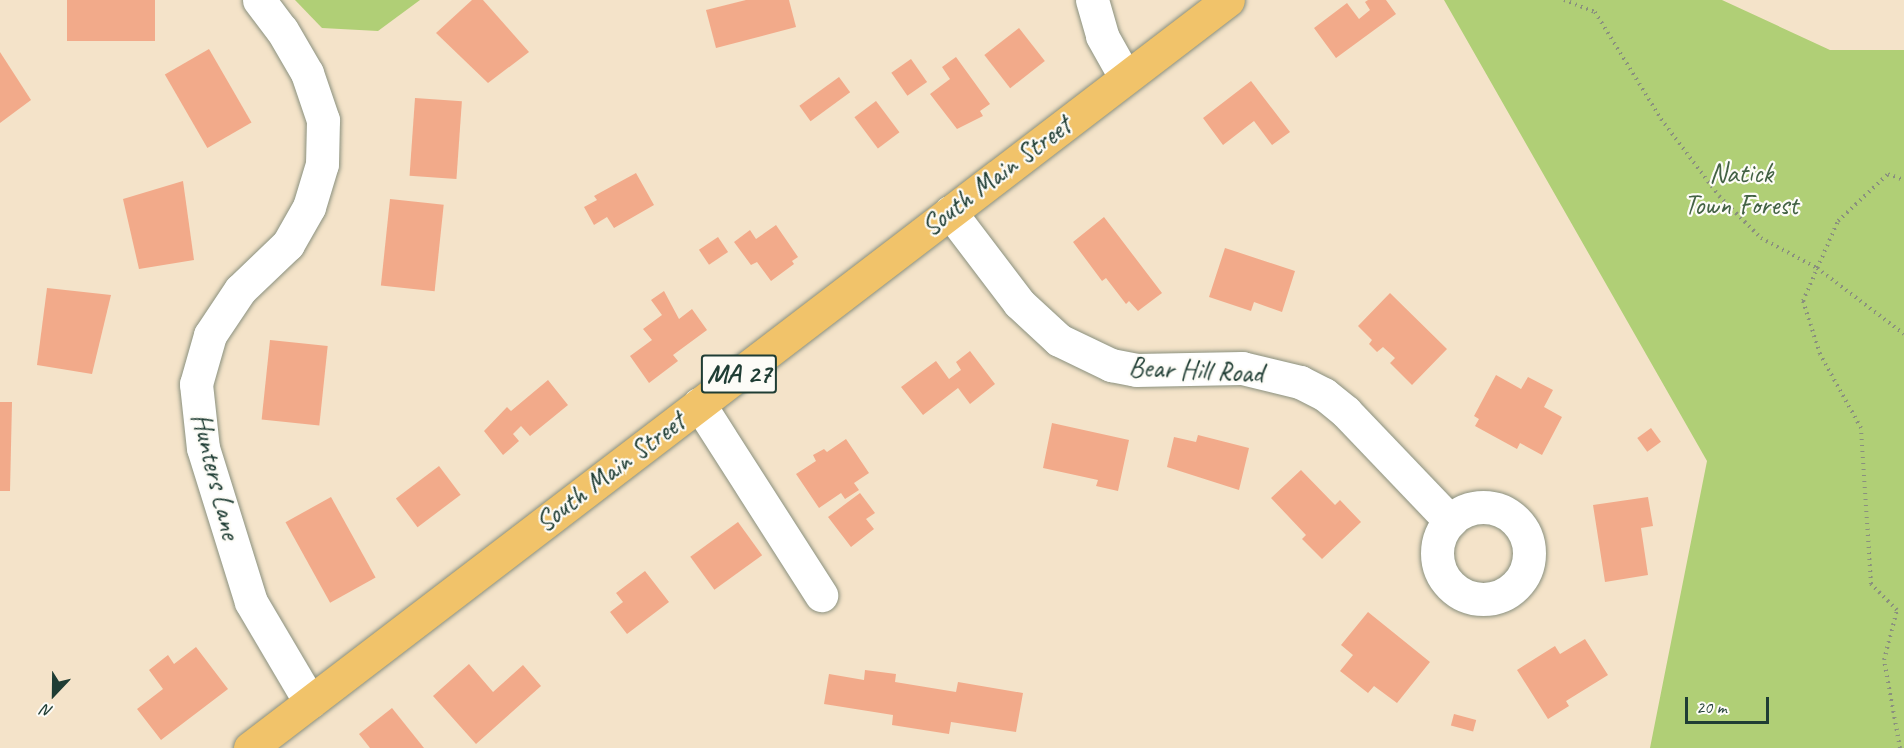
<!DOCTYPE html>
<html>
<head>
<meta charset="utf-8">
<style>
  body { margin:0 }
  #map { position:relative; width:1904px; height:748px; overflow:hidden; background:#f4e3c9; font-family:Caveat,sans-serif }
  div>[style] { position:absolute }
  .green>* { inset:0; background:#b0cf76 }
  .building>* { inset:0; background:#f2aa8a; transform-origin:0 0 }
  .path>* { height:4px; margin-top:-2px; transform-origin:0; background:repeating-linear-gradient(90deg,#8a907e 0 1.5px,transparent 0 6px) }
  .roads { filter:drop-shadow(0 0 2px #8a907e) drop-shadow(0 0 2px #8a907e) }
  .minor>* { height:33px; margin:-16.5px; padding:0 16.5px; transform-origin:16.5px; border-radius:16.5px; background:#fff }
  .minor>.ring { margin:-16.5px; padding:0; box-sizing:content-box; background:none; border:33px solid #fff; border-radius:50% }
  .major>* { height:33px; margin:-16.5px; padding:0 16.5px; transform-origin:16.5px; border-radius:16.5px; background:#f1c36a }
  span { translate:-50% -50%; white-space:nowrap; text-align:center; line-height:1.15; -webkit-text-stroke:4.5px #fdfcf7; paint-order:stroke }
  .shield-label span { padding:2px 4px; background:#fdfcf7; border:2px solid; border-radius:4px; -webkit-text-stroke-width:0 }
  .shield-label { font-size:27px; color:#1f3d34; font-weight:700 }
  .park-label { font-size:28px; color:#436244 }
  .street-label { font-size:28px; color:#1f3d34 }
  .north { position:absolute; left:24px; top:664px; width:60px; height:60px; -webkit-text-stroke:4px #fdfcf7; paint-order:stroke; rotate:202deg; font-size:16px; font-weight:700; line-height:24px; text-align:center; color:#1f3d34 }
  .north::after { content:''; display:block; margin:auto; width:21px; height:27px; background:#1f3d34; clip-path:polygon(50% 0,100% 100%,50% 72%,0 100%) }
  .scale { position:absolute; left:1685px; top:697px; width:84px; height:27px; box-sizing:border-box; border:3px solid #1f3d34; border-top:0; padding-left:8px; font-size:18px; line-height:21px; white-space:nowrap; color:#1f3d34; -webkit-text-stroke:4px #fdfcf7; paint-order:stroke }
</style>
</head>
<body>
<div id="map">
  <div class="green">
    <div style="clip-path:polygon(295px 0,420px 0,378px 31px,322px 28px)"></div>
    <div style="clip-path:polygon(1444px 0,1722px 0,1830px 50px,1904px 50px,1904px 748px,1650px 748px,1707px 461px)"></div>
  </div>
  <div class="building">
    <div style="left:67px;top:0;width:88px;height:41px"></div>
    <div style="clip-path:polygon(472px 0,483px 0,529px 52px,488px 83px,436px 33px)"></div>
    <div style="clip-path:polygon(746px 0,789px 0,796px 27px,716px 48px,706px 10px)"></div>
    <div style="clip-path:polygon(1368px 0,1386px 0,1396px 14px,1336px 58px,1314px 28px,1347px 3px,1359px 19px,1370px 10px,1365px 2px)"></div>
    <div style="left:1019px;top:28px;width:42px;height:44px;rotate:52deg"></div>
    <div style="left:209px;top:49px;width:85px;height:51px;rotate:60deg"></div>
    <div style="clip-path:polygon(0 52px,31px 100px,0 123px)"></div>
    <div style="clip-path:polygon(956px 57px,990px 104px,980px 111px,983px 116px,957px 129px,930px 94px,950px 79px,942px 67px)"></div>
    <div style="left:911px;top:59px;width:28px;height:24px;rotate:55deg"></div>
    <div style="left:839px;top:77px;width:19px;height:49px;rotate:54deg"></div>
    <div style="clip-path:polygon(1251px 81px,1290px 132px,1272px 145px,1254px 121px,1223px 145px,1203px 118px)"></div>
    <div style="left:415px;top:98px;width:47px;height:78px;rotate:4deg"></div>
    <div style="left:876px;top:101px;width:39px;height:27px;rotate:53deg"></div>
    <div style="clip-path:polygon(636px 173px,654px 205px,614px 228px,607px 217px,594px 225px,584px 207px,597px 200px,594px 196px)"></div>
    <div style="clip-path:polygon(183px 181px,194px 260px,139px 269px,123px 199px)"></div>
    <div style="left:390px;top:199px;width:54px;height:87px;rotate:6deg"></div>
    <div style="clip-path:polygon(1104px 217px,1162px 293px,1138px 311px,1129px 301px,1126px 304px,1106px 278px,1102px 281px,1073px 242px)"></div>
    <div style="clip-path:polygon(776px 225px,798px 257px,792px 261px,794px 264px,771px 281px,757px 262px,751px 265px,734px 242px,750px 230px,756px 239px)"></div>
    <div style="left:718px;top:237px;width:18px;height:23px;rotate:56deg"></div>
    <div style="clip-path:polygon(1225px 248px,1295px 271px,1282px 312px,1254px 302px,1251px 311px,1209px 297px)"></div>
    <div style="clip-path:polygon(47px 288px,111px 295px,92px 374px,37px 365px)"></div>
    <div style="clip-path:polygon(664px 291px,679px 319px,692px 309px,707px 330px,673px 355px,678px 361px,649px 383px,630px 356px,652px 340px,643px 329px,662px 315px,651px 300px)"></div>
    <div style="clip-path:polygon(1390px 293px,1447px 349px,1412px 385px,1390px 363px,1395px 358px,1383px 347px,1377px 352px,1369px 344px,1372px 340px,1358px 326px)"></div>
    <div style="left:270px;top:340px;width:58px;height:80px;rotate:6deg"></div>
    <div style="clip-path:polygon(970px 351px,995px 384px,970px 404px,958px 388px,923px 415px,901px 387px,936px 361px,949px 379px,961px 370px,956px 362px)"></div>
    <div style="clip-path:polygon(1496px 375px,1521px 389px,1528px 377px,1553px 390px,1544px 407px,1562px 417px,1542px 455px,1520px 443px,1517px 449px,1475px 426px,1479px 419px,1474px 416px)"></div>
    <div style="clip-path:polygon(548px 380px,568px 405px,530px 436px,521px 426px,513px 434px,519px 441px,503px 455px,484px 431px,507px 407px,511px 411px)"></div>
    <div style="clip-path:polygon(0 402px,12px 402px,10px 491px,0 491px)"></div>
    <div style="clip-path:polygon(1052px 423px,1129px 440px,1118px 491px,1096px 486px,1098px 480px,1043px 468px)"></div>
    <div style="left:1651px;top:428px;width:17px;height:17px;rotate:54deg"></div>
    <div style="clip-path:polygon(1198px 435px,1249px 448px,1239px 490px,1167px 467px,1174px 437px,1196px 442px)"></div>
    <div style="clip-path:polygon(846px 439px,869px 473px,854px 483px,859px 490px,845px 499px,841px 493px,819px 508px,796px 474px,816px 461px,813px 455px,824px 449px,827px 452px)"></div>
    <div style="left:439px;top:466px;width:36px;height:54px;rotate:53deg"></div>
    <div style="clip-path:polygon(1301px 470px,1335px 505px,1340px 500px,1361px 522px,1322px 559px,1302px 539px,1306px 535px,1271px 498px)"></div>
    <div style="clip-path:polygon(860px 493px,875px 513px,866px 519px,874px 529px,851px 547px,828px 517px)"></div>
    <div style="left:331px;top:497px;width:92px;height:52px;rotate:61deg"></div>
    <div style="clip-path:polygon(1648px 497px,1653px 526px,1641px 528px,1648px 575px,1605px 582px,1593px 505px)"></div>
    <div style="left:738px;top:522px;width:41px;height:59px;rotate:54deg"></div>
    <div style="clip-path:polygon(645px 571px,669px 602px,627px 634px,610px 612px,623px 602px,616px 593px)"></div>
    <div style="clip-path:polygon(1368px 612px,1430px 662px,1397px 703px,1374px 686px,1368px 693px,1340px 671px,1353px 655px,1341px 645px)"></div>
    <div style="clip-path:polygon(1585px 639px,1608px 675px,1566px 701px,1569px 706px,1548px 719px,1517px 670px,1555px 646px,1560px 654px)"></div>
    <div style="clip-path:polygon(196px 647px,228px 689px,161px 740px,137px 709px,163px 689px,149px 670px,168px 655px,174px 664px)"></div>
    <div style="clip-path:polygon(469px 664px,493px 692px,523px 665px,541px 686px,476px 744px,433px 696px)"></div>
    <div style="clip-path:polygon(865px 670px,896px 674px,895px 682px,956px 692px,958px 682px,1023px 693px,1016px 732px,951px 722px,949px 734px,892px 725px,893px 715px,824px 704px,829px 674px,864px 680px)"></div>
    <div style="clip-path:polygon(392px 708px,424px 748px,370px 748px,359px 734px)"></div>
    <div style="left:1454px;top:714px;width:23px;height:12px;rotate:15deg"></div>
  </div>
  <div class="path">
    <div style="left:1564px;top:0;width:33px;rotate:21deg"></div>
    <div style="left:1595px;top:12px;width:126px;rotate:58.3deg"></div>
    <div style="left:1661px;top:119px;width:96px;rotate:53deg"></div>
    <div style="left:1719px;top:196px;width:59px;rotate:45deg"></div>
    <div style="left:1761px;top:238px;width:64px;rotate:28.2deg"></div>
    <div style="left:1817px;top:268px;width:109px;rotate:37.2deg"></div>
    <div style="left:1900px;top:748px;width:89px;rotate:-100.3deg"></div>
    <div style="left:1884px;top:660px;width:52px;rotate:-75.4deg"></div>
    <div style="left:1897px;top:610px;width:37px;rotate:-135deg"></div>
    <div style="left:1871px;top:584px;width:156px;rotate:-93.7deg"></div>
    <div style="left:1861px;top:428px;width:85px;rotate:-119deg"></div>
    <div style="left:1820px;top:354px;width:56px;rotate:-107.8deg"></div>
    <div style="left:1803px;top:301px;width:87px;rotate:-66.4deg"></div>
    <div style="left:1838px;top:221px;width:69px;rotate:-43.2deg"></div>
    <div style="left:1888px;top:174px;width:17px;rotate:21deg"></div>
  </div>
  <div class="roads">
    <div class="minor">
      <div style="left:259px;top:0;width:38px;rotate:53deg"></div>
      <div style="left:282px;top:30px;width:50px;rotate:59.8deg"></div>
      <div style="left:307px;top:73px;width:50px;rotate:71.2deg"></div>
      <div style="left:323px;top:120px;width:44px;rotate:91.3deg"></div>
      <div style="left:322px;top:164px;width:45px;rotate:106.8deg"></div>
      <div style="left:309px;top:207px;width:43px;rotate:119.6deg"></div>
      <div style="left:288px;top:244px;width:66px;rotate:136.2deg"></div>
      <div style="left:240px;top:290px;width:54px;rotate:123.7deg"></div>
      <div style="left:210px;top:335px;width:51px;rotate:105.9deg"></div>
      <div style="left:196px;top:384px;width:64px;rotate:83.8deg"></div>
      <div style="left:203px;top:448px;width:161px;rotate:72.7deg"></div>
      <div style="left:251px;top:602px;width:116px;rotate:59.5deg"></div>
      <div style="left:1092px;top:0;width:37px;rotate:74deg"></div>
      <div style="left:1102px;top:36px;width:47px;rotate:60.7deg"></div>
      <div style="left:950px;top:212px;width:114px;rotate:52.8deg"></div>
      <div style="left:1019px;top:303px;width:54px;rotate:42.8deg"></div>
      <div style="left:1059px;top:340px;width:58px;rotate:25.7deg"></div>
      <div style="left:1111px;top:365px;width:25px;rotate:11deg"></div>
      <div style="left:1136px;top:370px;width:106px;rotate:-1.1deg"></div>
      <div style="left:1242px;top:368px;width:60px;rotate:13.6deg"></div>
      <div style="left:1300px;top:382px;width:27px;rotate:27deg"></div>
      <div style="left:1324px;top:394px;width:28px;rotate:39deg"></div>
      <div style="left:1346px;top:412px;width:151px;rotate:46.3deg"></div>
      <div style="left:699px;top:404px;width:227px;rotate:57.4deg"></div>
      <div class="ring" style="left:1437px;top:507px;width:59px;height:59px"></div>
    </div>
    <div class="major">
      <div style="left:250px;top:748px;width:1231px;rotate:-37.41deg"></div>
    </div>
  </div>
  <div class="shield-label">
    <span style="left:739px;top:374px">MA 27</span>
  </div>
  <div class="park-label">
    <span style="left:1741px;top:189px">Natick<br>Town Forest</span>
  </div>
  <div class="street-label">
    <span style="left:996px;top:176px;rotate:-37deg">South Main Street</span>
    <span style="left:1196px;top:370px;rotate:3deg">Bear Hill Road</span>
    <span style="left:610px;top:472px;rotate:-37deg">South Main Street</span>
    <span style="left:216px;top:476px;rotate:76deg">Hunters Lane</span>
  </div>
  <div class="north">N</div>
  <div class="scale">20 m</div>
</div>
</body>
</html>
